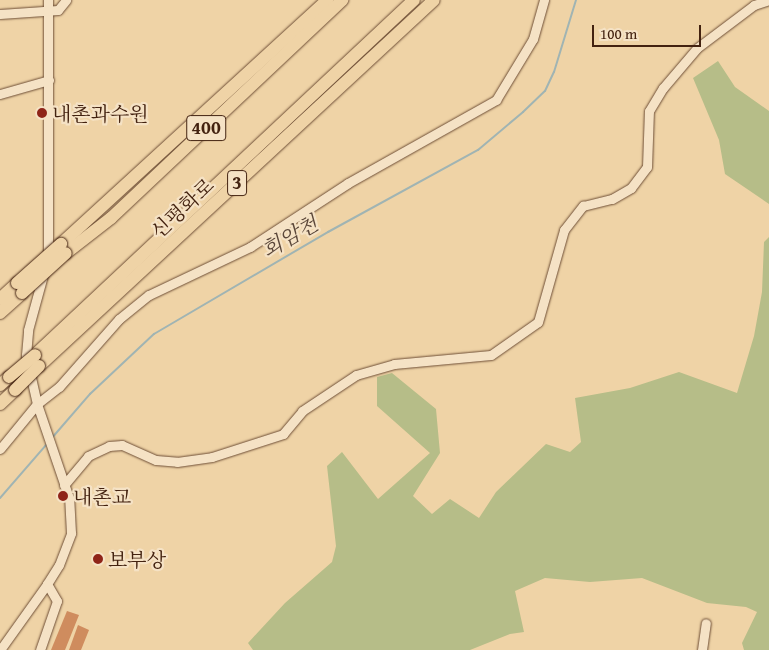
<!DOCTYPE html>
<html>
<head>
<meta charset="utf-8">
<style>
  body { margin:0 }
  #map { position:relative; width:769px; height:650px; overflow:hidden; background:#efd3a6; font-family:"Gentium Book Plus","Noto Serif KR",serif }
  div>[style] { position:absolute }
  .green>* { inset:0; background:#b6bd88 }
  .stream>* { height:2px; margin:-1px; padding:0 1px; transform-origin:1px; border-radius:1px; background:#a0b4b3 }
  .building>* { inset:0; background:#cf8c5e }
  .roads { filter:drop-shadow(0 0 1px #6e4e36) drop-shadow(0 0 1px #6e4e36) }
  .minor>* { height:9px; margin:-4.5px; padding:0 4.5px; transform-origin:4.5px; border-radius:4.5px; background:#f5e2c5 }
  .highway>* { height:12px; margin:-6px; padding:0 6px; transform-origin:6px; border-radius:6px; background:#efd3a6 }
  .bridges { filter:drop-shadow(0 0 1px #432210) drop-shadow(0 0 1px #432210) }
  .highway-bridge>* { height:12px; margin:-6px; padding:0 6px; transform-origin:6px; border-radius:6px; background:#efd3a6 }
  .dots>* { width:14px; height:14px; translate:-50% -50%; box-sizing:border-box; border:2px solid #f5e2c5; border-radius:50% }
  span { translate:-50% -50%; white-space:nowrap; text-align:center; line-height:1.15; -webkit-text-stroke:4.5px #f5e2c5; paint-order:stroke }
  .shield-label span { padding:1px 4px; background:#f5e2c5; border:1px solid; border-radius:4px; -webkit-text-stroke-width:0 }
  .shield-label { font-size:19px; color:#432210; font-weight:700 }
  .poi-label { font-size:20px; color:#432210 }
  .left { translate:0 -50%; text-align:left }
  .street-label { font-size:20px; color:#432210 }
  .water-label { font-size:21px; color:#5a4639; font-style:italic }
  .scale { position:absolute; left:592px; top:25px; width:109px; height:22px; box-sizing:border-box; border:2px solid #432210; border-top:0; padding-left:6px; font-size:15px; line-height:18px; white-space:nowrap; color:#432210; -webkit-text-stroke:4px #f5e2c5; paint-order:stroke }
</style>
</head>
<body>
<div id="map">
  <div class="green">
    <div style="clip-path:polygon(718px 61px,735px 87px,769px 111px,769px 204px,725px 174px,719px 140px,693px 78px)"></div>
    <div style="clip-path:polygon(769px 237px,769px 650px,744px 650px,742px 643px,757px 612px,746px 607px,707px 603px,642px 578px,590px 582px,545px 578px,515px 591px,524px 632px,510px 634px,470px 650px,253px 650px,248px 643px,285px 603px,332px 562px,336px 546px,327px 466px,342px 452px,378px 499px,430px 453px,377px 406px,377px 377px,392px 373px,436px 409px,440px 453px,413px 496px,432px 514px,450px 499px,479px 518px,496px 492px,546px 444px,570px 452px,581px 442px,575px 398px,630px 388px,679px 372px,737px 393px,754px 336px,762px 292px,764px 242px)"></div>
  </div>
  <div class="stream">
    <div style="left:51px;top:439px;width:60px;rotate:-49.1deg"></div>
    <div style="left:90px;top:394px;width:88px;rotate:-43.2deg"></div>
    <div style="left:154px;top:334px;width:202px;rotate:-30.4deg"></div>
    <div style="left:328px;top:232px;width:171px;rotate:-28.7deg"></div>
    <div style="left:478px;top:150px;width:59px;rotate:-40.2deg"></div>
    <div style="left:523px;top:112px;width:30px;rotate:-44deg"></div>
    <div style="left:545px;top:91px;width:21px;rotate:-65deg"></div>
    <div style="left:554px;top:72px;width:75px;rotate:-73deg"></div>
    <div style="left:0;top:498px;width:72px;rotate:-49deg"></div>
  </div>
  <div class="building">
    <div style="clip-path:polygon(67px 611px,79px 615px,65px 650px,51px 650px)"></div>
    <div style="clip-path:polygon(78px 625px,89px 630px,81px 650px,69px 650px)"></div>
  </div>
  <div class="roads">
    <div class="minor">
      <div style="left:48px;top:0;width:257px;rotate:90deg"></div>
      <div style="left:0;top:14px;width:58px;rotate:-3.9deg"></div>
      <div style="left:58px;top:10px;width:13px;rotate:-51deg"></div>
      <div style="left:0;top:94px;width:51px;rotate:-15.9deg"></div>
      <div style="left:0;top:449px;width:58px;rotate:-50.6deg"></div>
      <div style="left:37px;top:404px;width:28px;rotate:-38deg"></div>
      <div style="left:59px;top:387px;width:91px;rotate:-48.6deg"></div>
      <div style="left:119px;top:319px;width:38px;rotate:-39deg"></div>
      <div style="left:149px;top:295px;width:112px;rotate:-25.4deg"></div>
      <div style="left:250px;top:247px;width:117px;rotate:-33.1deg"></div>
      <div style="left:348px;top:183px;width:170px;rotate:-29.3deg"></div>
      <div style="left:496px;top:100px;width:71px;rotate:-58.8deg"></div>
      <div style="left:533px;top:39px;width:41px;rotate:-74.2deg"></div>
      <div style="left:64px;top:485px;width:38px;rotate:-50deg"></div>
      <div style="left:88px;top:456px;width:23px;rotate:-25deg"></div>
      <div style="left:109px;top:446px;width:13px;rotate:-4deg"></div>
      <div style="left:122px;top:445px;width:37px;rotate:24deg"></div>
      <div style="left:156px;top:460px;width:21px;rotate:5deg"></div>
      <div style="left:177px;top:462px;width:35px;rotate:-8deg"></div>
      <div style="left:212px;top:457px;width:75px;rotate:-17.9deg"></div>
      <div style="left:283px;top:434px;width:30px;rotate:-50deg"></div>
      <div style="left:302px;top:411px;width:65px;rotate:-33.7deg"></div>
      <div style="left:356px;top:375px;width:40px;rotate:-16deg"></div>
      <div style="left:394px;top:364px;width:97px;rotate:-5.3deg"></div>
      <div style="left:491px;top:355px;width:57px;rotate:-35.1deg"></div>
      <div style="left:538px;top:322px;width:96px;rotate:-74.2deg"></div>
      <div style="left:564px;top:230px;width:31px;rotate:-52deg"></div>
      <div style="left:583px;top:206px;width:30px;rotate:-14deg"></div>
      <div style="left:612px;top:199px;width:22px;rotate:-30deg"></div>
      <div style="left:631px;top:188px;width:26px;rotate:-53deg"></div>
      <div style="left:647px;top:167px;width:56px;rotate:-88deg"></div>
      <div style="left:649px;top:111px;width:27px;rotate:-59deg"></div>
      <div style="left:663px;top:88px;width:52px;rotate:-49.6deg"></div>
      <div style="left:697px;top:48px;width:71px;rotate:-37deg"></div>
      <div style="left:754px;top:5px;width:16px;rotate:-18deg"></div>
      <div style="left:0;top:650px;width:81px;rotate:-54.5deg"></div>
      <div style="left:47px;top:584px;width:22px;rotate:-58deg"></div>
      <div style="left:59px;top:565px;width:34px;rotate:-69deg"></div>
      <div style="left:71px;top:533px;width:35px;rotate:-93deg"></div>
      <div style="left:69px;top:498px;width:99px;rotate:-108.8deg"></div>
      <div style="left:37px;top:404px;width:50px;rotate:-102.7deg"></div>
      <div style="left:26px;top:355px;width:25px;rotate:-85deg"></div>
      <div style="left:28px;top:330px;width:57px;rotate:-74.7deg"></div>
      <div style="left:40px;top:650px;width:52px;rotate:-70.9deg"></div>
      <div style="left:57px;top:601px;width:20px;rotate:-120deg"></div>
      <div style="left:702px;top:650px;width:27px;rotate:-82deg"></div>
    </div>
    <div class="highway">
      <div style="left:61px;top:244px;width:361px;rotate:-42.5deg"></div>
      <div style="left:66px;top:253px;width:57px;rotate:-37.9deg"></div>
      <div style="left:111px;top:218px;width:318px;rotate:-43.3deg"></div>
      <div style="left:0;top:299px;width:23px;rotate:-43deg"></div>
      <div style="left:0;top:313px;width:30px;rotate:-42deg"></div>
      <div style="left:35px;top:355px;width:519px;rotate:-43.13deg"></div>
      <div style="left:39px;top:366px;width:538px;rotate:-42.82deg"></div>
      <div style="left:0;top:385px;width:12px;rotate:-42deg"></div>
      <div style="left:0;top:404px;width:21px;rotate:-43deg"></div>
    </div>
  </div>
  <div class="bridges">
    <div class="highway-bridge">
      <div style="left:17px;top:283px;width:59px;rotate:-41.6deg"></div>
      <div style="left:22px;top:293px;width:59px;rotate:-42.3deg"></div>
      <div style="left:9px;top:377px;width:34px;rotate:-40deg"></div>
      <div style="left:15px;top:390px;width:34px;rotate:-45deg"></div>
    </div>
  </div>
  <div class="dots">
    <div style="left:42px;top:113px;background:#8f2418"></div>
    <div style="left:63px;top:496px;background:#8f2418"></div>
    <div style="left:98px;top:559px;background:#8f2418"></div>
  </div>
  <div class="shield-label">
    <span style="left:206px;top:128px">400</span>
    <span style="left:237px;top:183px">3</span>
  </div>
  <div class="poi-label">
    <span class="left" style="left:52px;top:113px">내촌과수원</span>
    <span class="left" style="left:73px;top:496px">내촌교</span>
    <span class="left" style="left:108px;top:559px">보부상</span>
  </div>
  <div class="street-label">
    <span style="left:182px;top:208px;rotate:-43deg">신평화로</span>
  </div>
  <div class="water-label">
    <span style="left:290px;top:237px;rotate:-30deg">회암천</span>
  </div>
  <div class="scale">100 m</div>
</div>
</body>
</html>
